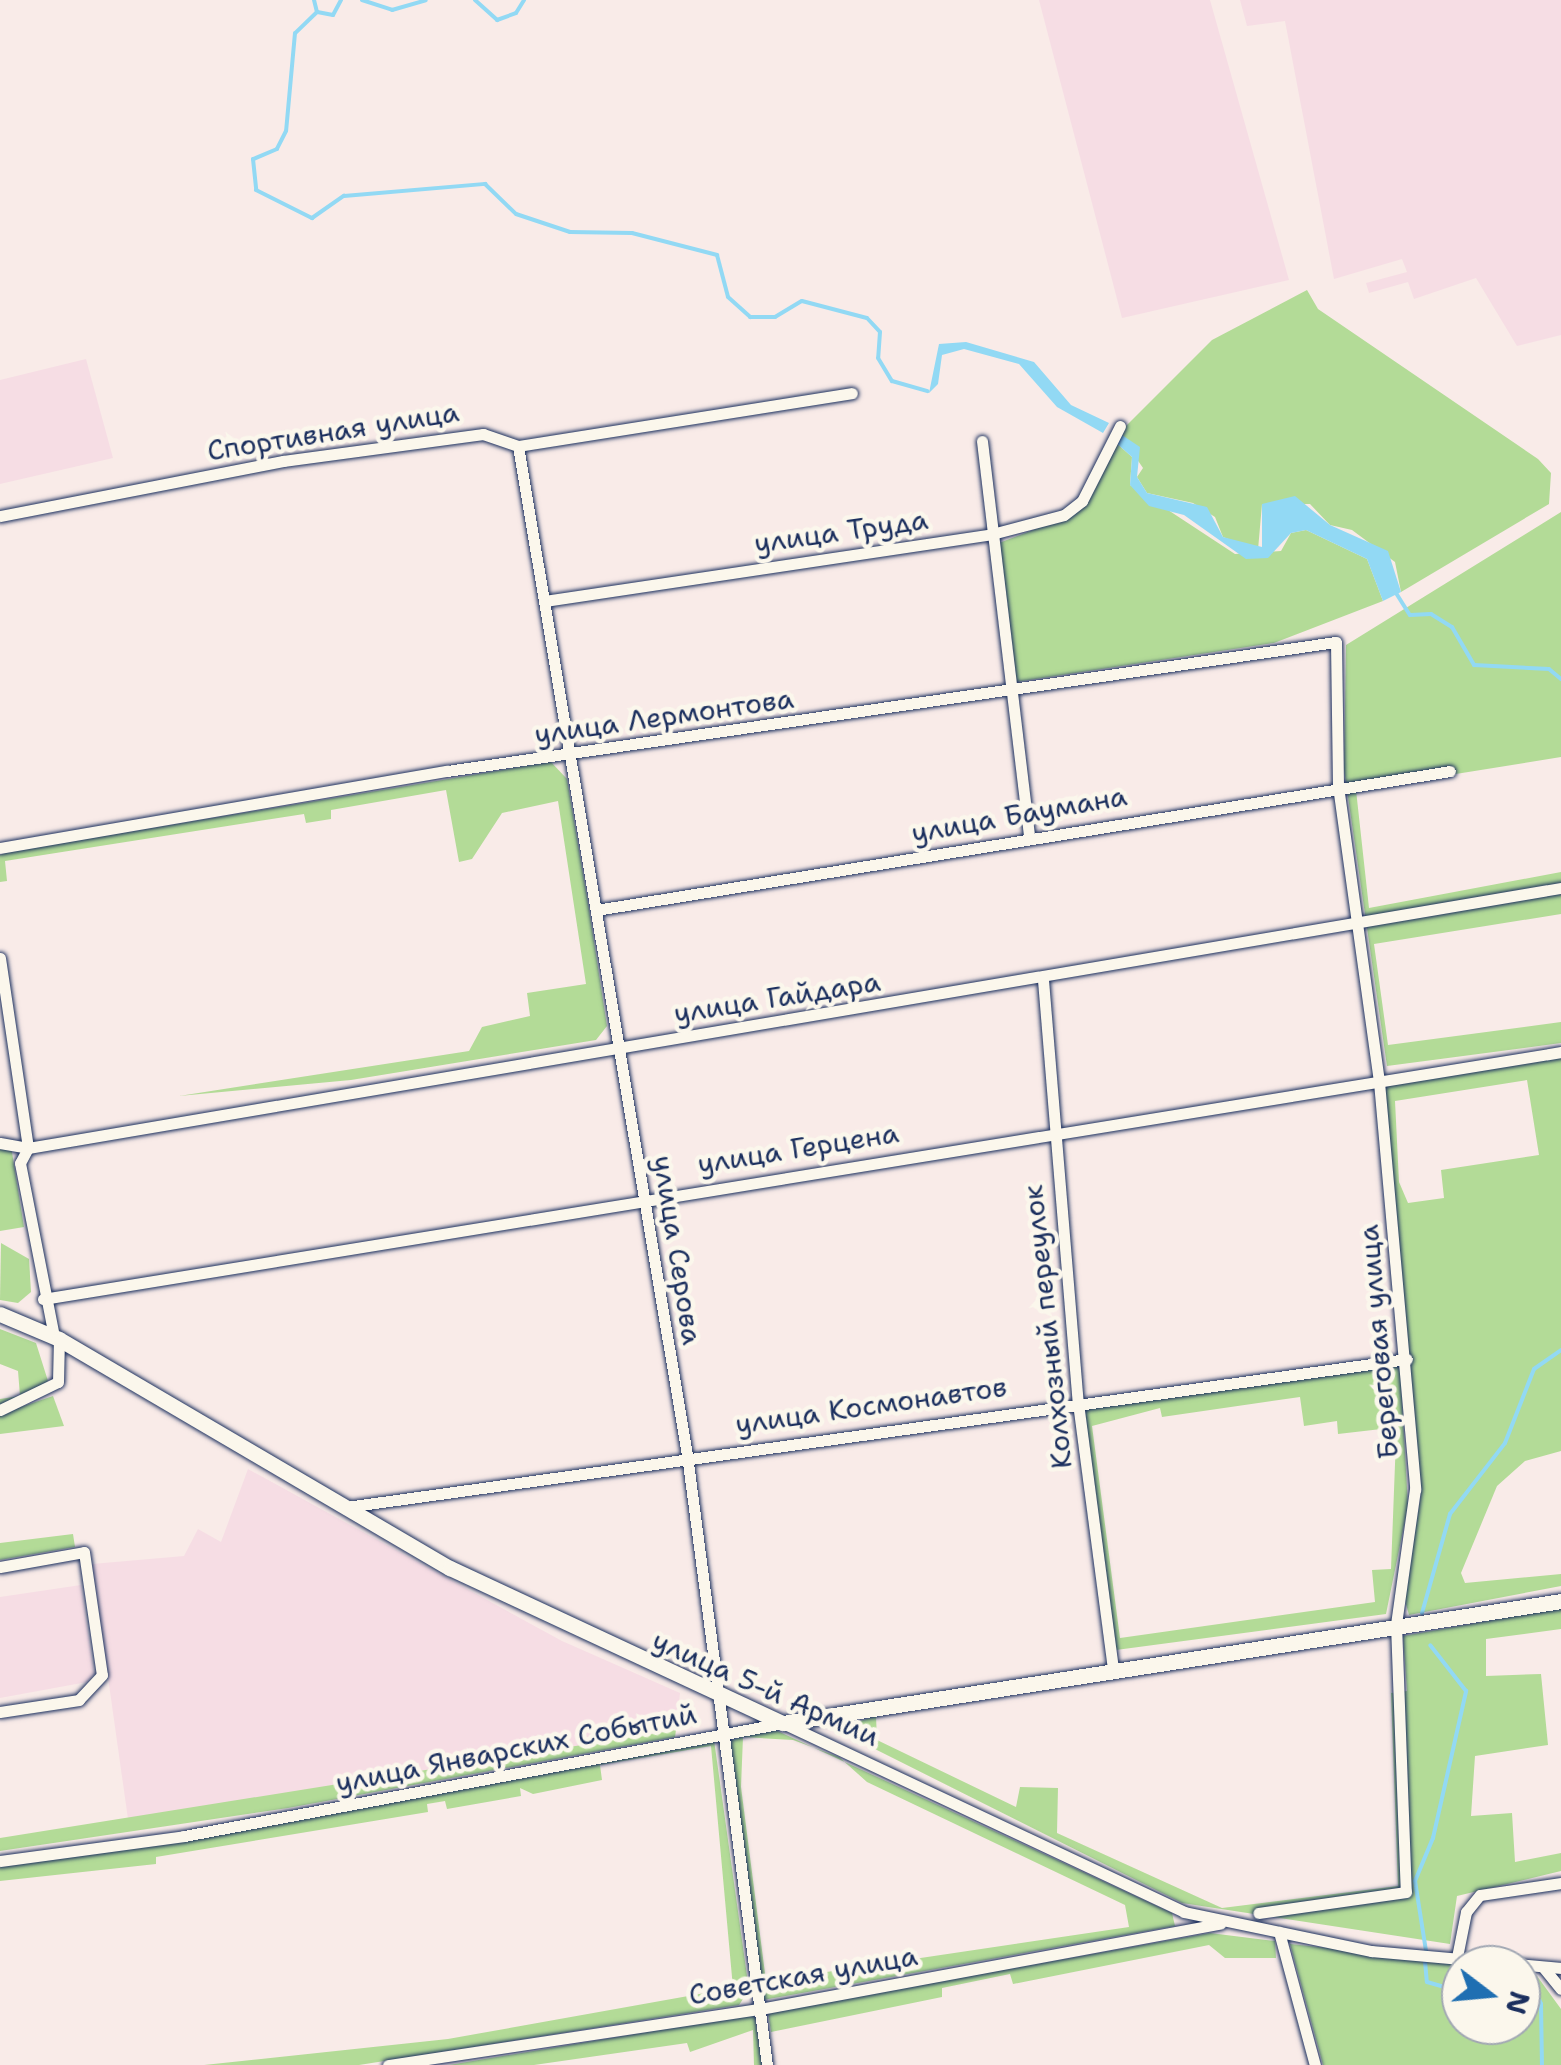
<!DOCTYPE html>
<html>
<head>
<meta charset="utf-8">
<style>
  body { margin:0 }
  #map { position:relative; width:1561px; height:2065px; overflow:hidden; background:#f9ebe8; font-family:"Shantell Sans",sans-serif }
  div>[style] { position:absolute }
  .built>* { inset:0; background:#f6dde4 }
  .green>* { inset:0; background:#b3db97 }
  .water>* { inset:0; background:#92d9f4 }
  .stream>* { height:4px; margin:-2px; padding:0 2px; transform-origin:2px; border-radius:2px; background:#92d9f4 }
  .roads { filter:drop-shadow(0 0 2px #1b2f5e) drop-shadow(0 0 2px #1b2f5e) }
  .street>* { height:11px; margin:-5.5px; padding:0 5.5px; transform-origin:5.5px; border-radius:5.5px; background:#fbf7ec }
  .secondary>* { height:15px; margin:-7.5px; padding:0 7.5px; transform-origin:7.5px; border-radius:7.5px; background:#fbf7ec }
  span { translate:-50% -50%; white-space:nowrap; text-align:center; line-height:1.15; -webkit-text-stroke:9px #fbf7ec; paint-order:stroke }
  .street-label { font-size:28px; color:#1b2f5e }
  .north { position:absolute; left:1441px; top:1945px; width:100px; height:100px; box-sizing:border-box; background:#fbf7ec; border:2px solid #a1a7b3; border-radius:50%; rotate:106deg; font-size:28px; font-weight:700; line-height:40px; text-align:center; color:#1b2f5e }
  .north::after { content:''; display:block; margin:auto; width:35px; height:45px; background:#1f6fb2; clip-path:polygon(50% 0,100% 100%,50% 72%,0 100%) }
</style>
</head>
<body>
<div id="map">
  <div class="built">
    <div style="clip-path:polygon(1039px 0,1210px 0,1289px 280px,1122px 318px)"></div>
    <div style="clip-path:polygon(1240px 0,1561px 0,1561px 335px,1517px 346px,1476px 278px,1414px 299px,1408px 282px,1369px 293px,1366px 283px,1407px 272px,1402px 259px,1334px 279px,1285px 21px,1247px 26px)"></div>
    <div style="clip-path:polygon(86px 359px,113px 458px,0 484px,0 380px)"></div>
    <div style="clip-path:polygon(248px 1469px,562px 1641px,680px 1693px,676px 1730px,128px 1819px,92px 1564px,184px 1556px,198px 1529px,221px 1542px)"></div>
    <div style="clip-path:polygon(81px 1585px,94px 1674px,87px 1682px,0 1698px,0 1597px)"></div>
  </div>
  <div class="green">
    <div style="clip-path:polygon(1307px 290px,1318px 309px,1538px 459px,1551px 473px,1549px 504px,1401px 592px,1395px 562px,1352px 530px,1330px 525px,1310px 504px,1262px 504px,1258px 550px,1223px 537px,1215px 517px,1193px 503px,1147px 493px,1137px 477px,1143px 468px,1119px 433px,1212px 340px)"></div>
    <div style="clip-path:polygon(1114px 441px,1132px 457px,1130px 485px,1235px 554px,1281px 551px,1291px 533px,1306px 530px,1367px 559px,1383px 601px,1274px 643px,1016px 682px,999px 543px,1075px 514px)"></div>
    <div style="clip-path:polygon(1561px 512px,1561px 757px,1356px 790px,1369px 908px,1561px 872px,1561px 914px,1374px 944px,1388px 1045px,1561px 1022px,1561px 1043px,1387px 1066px,1344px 769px,1346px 645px)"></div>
    <div style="clip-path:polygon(551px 762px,567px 779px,589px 909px,607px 1026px,596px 1040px,351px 1080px,179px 1096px,469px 1051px,482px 1027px,530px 1016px,527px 993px,586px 984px,558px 801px,502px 813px,472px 859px,459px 862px,446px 790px,331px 810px,331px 819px,306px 823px,304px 814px,5px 861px,7px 881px,0 882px,0 855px,7px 852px)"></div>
    <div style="clip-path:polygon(evenodd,1561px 1055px,1561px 1451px,1525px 1461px,1497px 1486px,1461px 1573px,1465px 1583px,1561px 1574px,1561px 1586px,1409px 1615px,1404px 1597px,1421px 1494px,1381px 1086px,1561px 1055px,1527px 1080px,1539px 1155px,1441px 1170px,1444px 1198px,1408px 1203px,1399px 1182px,1395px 1101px,1527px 1080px)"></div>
    <div style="clip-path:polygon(11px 1146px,24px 1227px,0 1231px,0 1147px)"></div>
    <div style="clip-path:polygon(1px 1243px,29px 1259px,31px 1292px,18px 1303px,0 1300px)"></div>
    <div style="clip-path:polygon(0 1329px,36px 1343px,48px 1381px,40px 1392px,0 1407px,0 1399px,20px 1396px,18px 1371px,0 1364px)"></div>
    <div style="clip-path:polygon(evenodd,1400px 1364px,1408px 1506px,1386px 1614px,1116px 1650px,1081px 1407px,1400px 1364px,1300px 1397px,1304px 1426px,1337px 1421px,1338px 1434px,1390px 1428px,1396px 1438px,1391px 1569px,1372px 1570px,1375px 1602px,1120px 1638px,1092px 1426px,1160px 1408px,1162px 1417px,1300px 1397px)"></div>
    <div style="clip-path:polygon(53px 1396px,64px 1426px,0 1434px,0 1414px)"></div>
    <div style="clip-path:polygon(73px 1534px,75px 1547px,0 1560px,0 1543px)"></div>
    <div style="clip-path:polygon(1561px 1608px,1561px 1629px,1486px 1639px,1486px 1676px,1541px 1674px,1548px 1745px,1475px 1756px,1471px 1816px,1512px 1813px,1515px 1862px,1561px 1853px,1561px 1871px,1457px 1896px,1450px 1944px,1182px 1903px,835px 1729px,876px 1716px,877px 1740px,1016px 1807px,1020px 1787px,1058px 1788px,1057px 1833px,1222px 1908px,1398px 1886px,1391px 1693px,1407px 1691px,1403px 1636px)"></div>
    <div style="clip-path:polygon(evenodd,771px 1728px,1172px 1913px,1175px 1926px,763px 2000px,729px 1741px,771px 1728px,743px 1737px,793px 1740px,839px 1757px,867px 1782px,1125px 1905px,1129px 1927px,766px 1981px,741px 1787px,743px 1737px)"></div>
    <div style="clip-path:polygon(676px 1730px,675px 1737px,288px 1808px,0 1851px,0 1838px)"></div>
    <div style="clip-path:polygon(714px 1740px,749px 1990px,739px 2005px,359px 2065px,204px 2065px,448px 2039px,733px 1988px,711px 1746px,600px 1765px,602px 1780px,533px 1794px,520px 1788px,521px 1796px,447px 1809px,445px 1801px,427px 1804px,428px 1812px,156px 1857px,156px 1864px,0 1881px,0 1866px)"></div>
    <div style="clip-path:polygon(1210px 1933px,1275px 1941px,1276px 1958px,1225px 1958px,1209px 1945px,1013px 1984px,1010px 1974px,942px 1988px,942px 1997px,771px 2032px,768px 2012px)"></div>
    <div style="clip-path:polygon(1290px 1944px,1491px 1965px,1461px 1965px,1461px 2025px,1521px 2025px,1521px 1970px,1537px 1976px,1561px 2009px,1561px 2065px,1323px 2065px)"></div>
    <div style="clip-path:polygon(749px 2015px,755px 2017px,762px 2065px,754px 2065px,753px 2030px,690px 2052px,687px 2043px,534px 2065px,449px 2065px)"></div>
  </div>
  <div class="water">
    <div style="clip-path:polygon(966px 342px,1034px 362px,1071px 405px,1109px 423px,1103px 433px,1057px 407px,1019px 364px,964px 349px,942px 355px,938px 384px,929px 393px,939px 344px)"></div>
    <div style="clip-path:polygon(1119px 433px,1140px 447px,1137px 477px,1147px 493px,1207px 507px,1223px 537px,1262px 547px,1262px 504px,1295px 496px,1330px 525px,1388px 551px,1401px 592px,1383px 601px,1367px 559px,1306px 530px,1291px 533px,1268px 558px,1246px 559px,1184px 515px,1149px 506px,1130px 485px,1132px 457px,1114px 441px)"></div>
  </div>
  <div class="stream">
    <div style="left:314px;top:0;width:12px;rotate:76deg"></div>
    <div style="left:341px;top:0;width:17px;rotate:118deg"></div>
    <div style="left:333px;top:15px;width:16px;rotate:-169deg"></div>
    <div style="left:317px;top:12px;width:30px;rotate:136deg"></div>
    <div style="left:295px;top:33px;width:98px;rotate:95.2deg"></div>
    <div style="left:286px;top:131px;width:20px;rotate:117deg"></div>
    <div style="left:277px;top:149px;width:26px;rotate:157deg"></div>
    <div style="left:253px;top:159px;width:31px;rotate:84deg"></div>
    <div style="left:256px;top:190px;width:63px;rotate:26.6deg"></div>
    <div style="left:312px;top:218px;width:39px;rotate:-35deg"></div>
    <div style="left:344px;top:196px;width:142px;rotate:-4.9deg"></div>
    <div style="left:485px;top:184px;width:43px;rotate:44.1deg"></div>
    <div style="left:516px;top:214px;width:57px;rotate:18.4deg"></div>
    <div style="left:570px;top:232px;width:62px;rotate:0.9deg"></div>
    <div style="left:632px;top:233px;width:88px;rotate:14.5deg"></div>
    <div style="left:717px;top:255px;width:43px;rotate:75.3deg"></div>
    <div style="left:728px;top:297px;width:30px;rotate:42deg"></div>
    <div style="left:750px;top:317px;width:25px"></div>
    <div style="left:775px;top:317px;width:31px;rotate:-31deg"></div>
    <div style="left:802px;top:301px;width:67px;rotate:14.7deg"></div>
    <div style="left:867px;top:318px;width:19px;rotate:47deg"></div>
    <div style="left:880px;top:332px;width:26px;rotate:94deg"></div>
    <div style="left:878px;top:358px;width:27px;rotate:59deg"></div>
    <div style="left:892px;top:381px;width:37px;rotate:16deg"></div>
    <div style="left:362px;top:0;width:32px;rotate:18deg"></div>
    <div style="left:392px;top:10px;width:35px;rotate:-16deg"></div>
    <div style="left:475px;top:0;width:30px;rotate:42deg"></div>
    <div style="left:497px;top:20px;width:20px;rotate:-20deg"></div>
    <div style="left:516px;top:13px;width:15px;rotate:-58deg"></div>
    <div style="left:1396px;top:593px;width:26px;rotate:58deg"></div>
    <div style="left:1410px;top:615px;width:21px;rotate:-3deg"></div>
    <div style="left:1431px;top:614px;width:25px;rotate:32deg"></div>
    <div style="left:1452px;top:627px;width:44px;rotate:59.9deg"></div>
    <div style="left:1474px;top:665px;width:75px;rotate:3.1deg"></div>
    <div style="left:1549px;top:669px;width:16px;rotate:40deg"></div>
    <div style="left:1422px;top:1613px;width:103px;rotate:-74.2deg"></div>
    <div style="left:1450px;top:1514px;width:90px;rotate:-52.2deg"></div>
    <div style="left:1505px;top:1443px;width:79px;rotate:-68.6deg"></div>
    <div style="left:1534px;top:1369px;width:33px;rotate:-35deg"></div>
    <div style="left:1426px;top:1951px;width:71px;rotate:-98.9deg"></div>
    <div style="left:1415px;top:1881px;width:47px;rotate:-67.3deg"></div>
    <div style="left:1433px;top:1838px;width:151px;rotate:-77.3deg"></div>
    <div style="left:1466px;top:1691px;width:58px;rotate:-128deg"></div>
    <div style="left:1425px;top:1961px;width:21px;rotate:85deg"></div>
    <div style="left:1427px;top:1982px;width:35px;rotate:16deg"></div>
    <div style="left:1521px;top:1985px;width:13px;rotate:13deg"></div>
    <div style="left:1534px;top:1988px;width:17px;rotate:66deg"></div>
    <div style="left:1541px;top:2004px;width:61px;rotate:89.1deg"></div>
  </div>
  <div class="roads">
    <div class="street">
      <div style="left:982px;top:441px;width:399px;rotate:83.2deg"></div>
      <div style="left:518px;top:446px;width:1023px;rotate:80.49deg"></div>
      <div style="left:687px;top:1455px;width:615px;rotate:82.53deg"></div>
      <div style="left:0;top:516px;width:288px;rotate:-11deg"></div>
      <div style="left:283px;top:461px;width:202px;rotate:-7.7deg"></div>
      <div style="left:483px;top:434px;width:37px;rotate:19deg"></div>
      <div style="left:518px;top:446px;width:338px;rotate:-9deg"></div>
      <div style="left:545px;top:601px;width:452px;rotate:-8.5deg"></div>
      <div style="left:992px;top:534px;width:74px;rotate:-14.8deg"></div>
      <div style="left:1064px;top:515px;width:23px;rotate:-38deg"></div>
      <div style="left:1082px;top:501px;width:84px;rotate:-63.1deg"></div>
      <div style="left:0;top:848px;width:454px;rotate:-9.8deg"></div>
      <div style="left:447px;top:771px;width:898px;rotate:-8.26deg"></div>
      <div style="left:1336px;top:642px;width:144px;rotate:89.2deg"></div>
      <div style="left:1338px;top:786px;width:299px;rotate:82.1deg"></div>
      <div style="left:1379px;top:1082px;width:409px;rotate:84.9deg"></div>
      <div style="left:1415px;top:1489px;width:136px;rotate:98deg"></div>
      <div style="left:1396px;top:1624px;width:268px;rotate:87.9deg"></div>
      <div style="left:1406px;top:1892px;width:149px;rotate:171.9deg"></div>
      <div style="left:596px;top:910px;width:865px;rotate:-9.24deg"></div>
      <div style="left:0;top:958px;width:192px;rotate:81.6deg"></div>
      <div style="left:28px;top:1148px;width:17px;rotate:118deg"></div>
      <div style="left:20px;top:1163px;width:176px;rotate:78.9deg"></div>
      <div style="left:1043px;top:980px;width:424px;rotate:85.3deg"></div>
      <div style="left:1078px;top:1403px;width:267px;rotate:82.5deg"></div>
      <div style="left:0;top:1143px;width:28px;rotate:10deg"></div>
      <div style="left:28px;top:1148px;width:1555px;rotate:-9.63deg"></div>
      <div style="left:43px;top:1299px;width:1538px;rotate:-9.24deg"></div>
      <div style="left:0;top:1410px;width:64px;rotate:-25.8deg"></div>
      <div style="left:58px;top:1382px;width:43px;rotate:-88.7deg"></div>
      <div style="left:346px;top:1507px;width:1071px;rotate:-7.94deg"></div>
      <div style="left:0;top:1567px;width:85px;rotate:-10.1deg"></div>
      <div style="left:84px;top:1552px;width:124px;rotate:81.7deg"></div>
      <div style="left:102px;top:1675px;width:34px;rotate:133deg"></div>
      <div style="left:79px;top:1700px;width:80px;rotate:171.4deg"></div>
      <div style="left:0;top:1861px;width:186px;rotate:-7.7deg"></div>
      <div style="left:184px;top:1836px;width:610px;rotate:-10.68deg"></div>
      <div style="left:783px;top:1723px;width:443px;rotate:25.2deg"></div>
      <div style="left:1184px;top:1912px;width:191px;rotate:11.8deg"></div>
      <div style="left:1371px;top:1951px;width:191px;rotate:5.1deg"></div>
      <div style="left:1279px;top:1932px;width:138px;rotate:74.9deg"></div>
      <div style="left:1457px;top:1957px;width:46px;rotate:-78.7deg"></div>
      <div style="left:1466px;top:1912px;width:22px;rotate:-51deg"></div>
      <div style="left:1480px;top:1895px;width:82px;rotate:-8.4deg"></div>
      <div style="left:1543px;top:1967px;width:28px;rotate:51deg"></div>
      <div style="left:388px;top:2065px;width:376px;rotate:-8.6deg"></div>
      <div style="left:760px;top:2009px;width:468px;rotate:-10.5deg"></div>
    </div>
    <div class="secondary">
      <div style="left:0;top:1314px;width:64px;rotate:23deg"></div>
      <div style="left:59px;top:1339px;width:453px;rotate:30.4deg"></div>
      <div style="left:450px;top:1568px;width:367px;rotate:25deg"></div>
      <div style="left:783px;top:1723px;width:788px;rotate:-8.91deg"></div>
    </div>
  </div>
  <div class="street-label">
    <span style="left:333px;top:431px;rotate:-9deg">Спортивная улица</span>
    <span style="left:841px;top:531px;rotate:-8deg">улица Труда</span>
    <span style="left:664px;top:716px;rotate:-8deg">улица Лермонтова</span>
    <span style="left:1019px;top:814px;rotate:-10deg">улица Баумана</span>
    <span style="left:777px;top:997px;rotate:-9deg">улица Гайдара</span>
    <span style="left:798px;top:1148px;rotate:-9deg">улица Герцена</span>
    <span style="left:678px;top:1250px;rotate:81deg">улица Серова</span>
    <span style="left:1047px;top:1327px;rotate:-96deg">Колхозный переулок</span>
    <span style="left:1378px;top:1342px;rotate:-95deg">Береговая улица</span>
    <span style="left:871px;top:1405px;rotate:-8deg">улица Космонавтов</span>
    <span style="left:766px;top:1688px;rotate:24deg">улица 5-й Армии</span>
    <span style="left:516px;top:1748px;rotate:-11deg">улица Январских Событий</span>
    <span style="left:803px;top:1975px;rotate:-10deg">Советская улица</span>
  </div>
  <div class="north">N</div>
</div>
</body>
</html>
